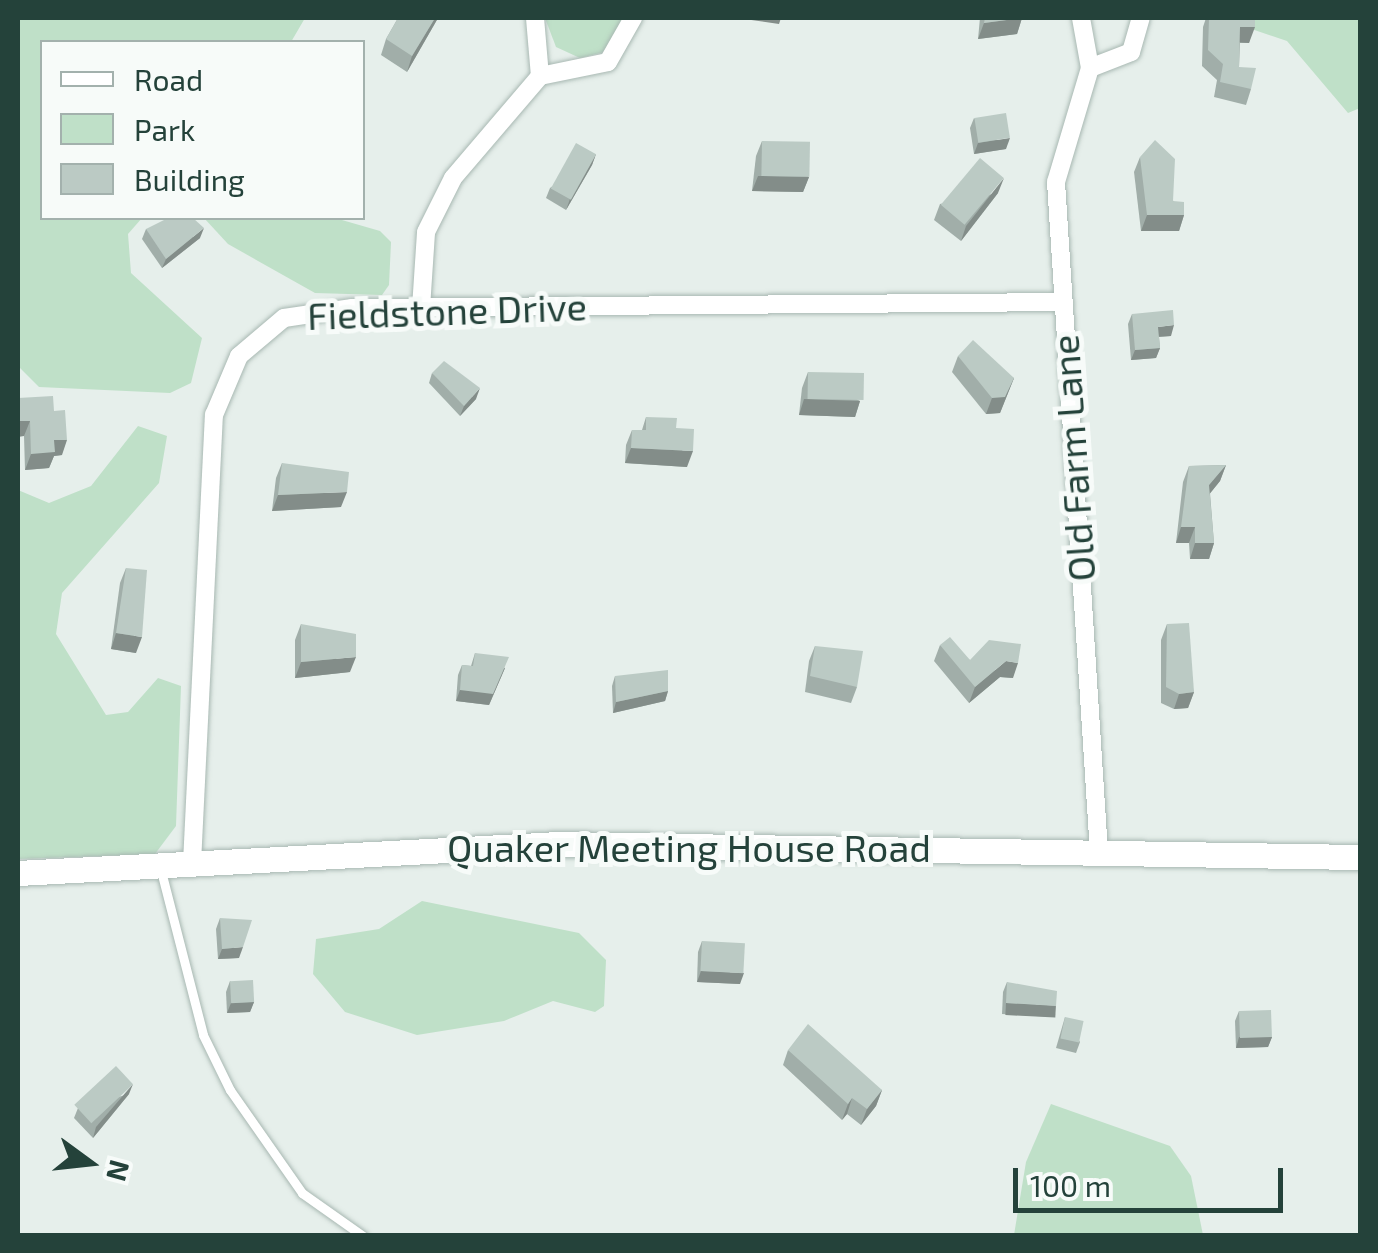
<!DOCTYPE html>
<html>
<head>
<meta charset="utf-8">
<style>
  body { margin:0 }
  #map { position:relative; width:1378px; height:1253px; overflow:hidden; background:#e6efeb; font-family:"Exo 2",sans-serif }
  div>[style] { position:absolute }
  .green>* { inset:0; background:#bfe0c8 }
  .roads { filter:drop-shadow(0 0 2px #a8b8b2) drop-shadow(0 0 2px #a8b8b2) }
  .lane>* { height:9px; margin:-4.5px; padding:0 4.5px; transform-origin:4.5px; border-radius:4.5px; background:#fff }
  .street>* { height:18px; margin:-9px; padding:0 9px; transform-origin:9px; border-radius:9px; background:#fff }
  .secondary>* { height:25px; margin:-12.5px; padding:0 12.5px; transform-origin:12.5px; border-radius:12.5px; background:#fff }
  .wall>* { inset:0; background:#a1aea9 }
  .shaded-wall>* { inset:0; background:#838d89; transform-origin:0 0 }
  .building>* { inset:0; background:#bbcac4; transform-origin:0 0 }
  span { translate:-50% -50%; white-space:nowrap; text-align:center; line-height:1.15; -webkit-text-stroke:10px #f7fbf9; paint-order:stroke }
  .street-label { font-size:38px; color:#24423a }
  .frame { position:absolute; inset:0; border:20px solid #24423a; pointer-events:none }
  .legend { position:absolute; left:40px; top:40px; width:325px; height:180px; box-sizing:border-box; background:#f7fbf9; border:2px solid #a3b1ad; margin:0; padding:12px 18px; list-style:none; font-size:30px; color:#24423a }
  .legend li { display:flex; align-items:center; gap:20px; height:50px }
  .legend b { width:50px; border:2px solid #a3b1ad }
  .north { position:absolute; left:40px; top:1113px; width:100px; height:100px; -webkit-text-stroke:8px #f7fbf9; paint-order:stroke; rotate:105deg; font-size:28px; font-weight:700; line-height:40px; text-align:center; color:#24423a }
  .north::after { content:''; display:block; margin:auto; width:35px; height:45px; background:#24423a; clip-path:polygon(50% 0,100% 100%,50% 72%,0 100%) }
  .scale { position:absolute; left:1013px; top:1168px; width:270px; height:45px; box-sizing:border-box; border:5px solid #24423a; border-top:0; padding-left:12px; font-size:30px; line-height:35px; white-space:nowrap; color:#24423a; -webkit-text-stroke:8px #f7fbf9; paint-order:stroke }
</style>
</head>
<body>
<div id="map">
  <div class="green">
    <div style="clip-path:polygon(18px 18px,305px 18px,291px 42px,42px 42px,42px 218px,142px 218px,128px 234px,131px 273px,202px 338px,191px 383px,170px 393px,39px 387px,18px 366px)"></div>
    <div style="clip-path:polygon(545px 18px,621px 18px,622px 23px,604px 52px,580px 58px,556px 47px)"></div>
    <div style="clip-path:polygon(1219px 18px,1360px 18px,1360px 108px,1348px 113px,1287px 41px)"></div>
    <div style="clip-path:polygon(204px 218px,335px 218px,380px 231px,391px 242px,389px 285px,382px 295px,315px 293px,228px 244px)"></div>
    <div style="clip-path:polygon(138px 426px,167px 436px,159px 483px,62px 593px,56px 634px,106px 715px,128px 712px,158px 678px,181px 686px,176px 826px,155px 854px,18px 859px,18px 490px,49px 503px,91px 486px)"></div>
    <div style="clip-path:polygon(422px 901px,579px 933px,606px 960px,604px 1006px,595px 1012px,553px 1001px,504px 1021px,417px 1035px,345px 1012px,313px 974px,316px 939px,379px 929px)"></div>
    <div style="clip-path:polygon(1051px 1104px,1170px 1146px,1191px 1176px,1203px 1235px,1014px 1235px,1026px 1162px)"></div>
  </div>
  <div class="roads">
    <div class="lane">
      <div style="left:160px;top:867px;width:173px;rotate:75.6deg"></div>
      <div style="left:203px;top:1035px;width:61px;rotate:63.9deg"></div>
      <div style="left:230px;top:1090px;width:126px;rotate:55deg"></div>
      <div style="left:302px;top:1193px;width:75px;rotate:35.2deg"></div>
    </div>
    <div class="street">
      <div style="left:535px;top:18px;width:58px;rotate:85.1deg"></div>
      <div style="left:1081px;top:18px;width:51px;rotate:79.8deg"></div>
      <div style="left:1090px;top:68px;width:44px;rotate:-21.3deg"></div>
      <div style="left:1131px;top:52px;width:35px;rotate:-74deg"></div>
      <div style="left:1090px;top:68px;width:119px;rotate:106.6deg"></div>
      <div style="left:1056px;top:182px;width:671px;rotate:86.33deg"></div>
      <div style="left:421px;top:308px;width:76px;rotate:-86.2deg"></div>
      <div style="left:426px;top:232px;width:60px;rotate:-63.4deg"></div>
      <div style="left:453px;top:178px;width:134px;rotate:-49.5deg"></div>
      <div style="left:540px;top:76px;width:69px;rotate:-11.6deg"></div>
      <div style="left:608px;top:62px;width:51px;rotate:-60.4deg"></div>
      <div style="left:192px;top:863px;width:449px;rotate:-87.2deg"></div>
      <div style="left:214px;top:415px;width:64px;rotate:-67deg"></div>
      <div style="left:239px;top:356px;width:59px;rotate:-40.2deg"></div>
      <div style="left:284px;top:318px;width:69px;rotate:-8.4deg"></div>
      <div style="left:352px;top:308px;width:711px;rotate:-0.48deg"></div>
    </div>
    <div class="secondary">
      <div style="left:18px;top:873px;width:541px;rotate:-3.07deg"></div>
      <div style="left:558px;top:844px;width:802px;rotate:0.93deg"></div>
    </div>
  </div>
  <div class="wall">
    <div style="clip-path:polygon(398px 18px,438px 18px,407px 72px,381px 55px,386px 39px)"></div>
    <div style="clip-path:polygon(980px 18px,1022px 18px,1017px 34px,978px 39px)"></div>
    <div style="clip-path:polygon(1206px 18px,1255px 18px,1249px 43px,1240px 43px,1239px 67px,1251px 89px,1246px 105px,1214px 97px,1217px 80px,1202px 66px,1203px 27px)"></div>
    <div style="clip-path:polygon(974px 118px,1006px 149px,974px 154px,970px 128px)"></div>
    <div style="clip-path:polygon(762px 141px,809px 177px,803px 192px,752px 191px,756px 156px)"></div>
    <div style="clip-path:polygon(596px 154px,592px 165px,566px 210px,546px 198px,550px 188px)"></div>
    <div style="clip-path:polygon(1140px 157px,1184px 215px,1179px 231px,1141px 231px,1134px 172px)"></div>
    <div style="clip-path:polygon(998px 193px,961px 241px,934px 220px,940px 204px)"></div>
    <div style="clip-path:polygon(146px 229px,200px 238px,162px 268px,142px 239px)"></div>
    <div style="clip-path:polygon(1132px 314px,1171px 336px,1159px 337px,1160px 348px,1156px 358px,1131px 360px,1128px 324px)"></div>
    <div style="clip-path:polygon(958px 356px,1014px 378px,1000px 413px,986px 414px,952px 372px)"></div>
    <div style="clip-path:polygon(808px 372px,860px 401px,855px 417px,799px 415px,802px 388px)"></div>
    <div style="clip-path:polygon(432px 373px,476px 399px,460px 416px,429px 383px)"></div>
    <div style="clip-path:polygon(18px 398px,54px 411px,62px 455px,54px 456px,49px 468px,25px 470px,24px 436px)"></div>
    <div style="clip-path:polygon(646px 417px,676px 428px,687px 467px,625px 463px,626px 445px,632px 430px,642px 430px)"></div>
    <div style="clip-path:polygon(282px 463px,341px 507px,272px 511px,276px 478px)"></div>
    <div style="clip-path:polygon(1226px 465px,1220px 481px,1210px 493px,1214px 543px,1209px 559px,1190px 559px,1189px 543px,1176px 543px,1183px 482px,1189px 466px)"></div>
    <div style="clip-path:polygon(126px 568px,136px 653px,111px 649px,120px 583px)"></div>
    <div style="clip-path:polygon(301px 624px,350px 672px,295px 678px,295px 640px)"></div>
    <div style="clip-path:polygon(1167px 624px,1194px 692px,1188px 708px,1174px 709px,1161px 703px,1161px 640px)"></div>
    <div style="clip-path:polygon(940px 645px,970px 660px,1013px 678px,1000px 677px,969px 703px,934px 661px)"></div>
    <div style="clip-path:polygon(815px 646px,857px 687px,851px 703px,805px 692px,809px 661px)"></div>
    <div style="clip-path:polygon(475px 653px,505px 668px,489px 705px,456px 701px,458px 675px,462px 665px,471px 666px)"></div>
    <div style="clip-path:polygon(615px 676px,668px 691px,665px 701px,613px 713px,612px 686px)"></div>
    <div style="clip-path:polygon(220px 918px,239px 958px,218px 959px,216px 929px)"></div>
    <div style="clip-path:polygon(702px 941px,740px 984px,697px 982px,698px 952px)"></div>
    <div style="clip-path:polygon(230px 981px,254px 1002px,250px 1012px,227px 1013px,226px 992px)"></div>
    <div style="clip-path:polygon(1007px 982px,1052px 1017px,1002px 1014px,1003px 992px)"></div>
    <div style="clip-path:polygon(1239px 1011px,1272px 1037px,1268px 1047px,1236px 1048px,1235px 1021px)"></div>
    <div style="clip-path:polygon(1065px 1017px,1080px 1042px,1076px 1053px,1056px 1048px)"></div>
    <div style="clip-path:polygon(788px 1050px,882px 1090px,876px 1106px,861px 1125px,847px 1114px,842px 1120px,783px 1065px)"></div>
    <div style="clip-path:polygon(129px 1094px,93px 1138px,74px 1118px,78px 1108px)"></div>
  </div>
  <div class="shaded-wall">
    <div style="clip-path:polygon(435px 18px,438px 18px,407px 72px,412px 56px)"></div>
    <div style="clip-path:polygon(737px 18px,781px 18px,779px 24px)"></div>
    <div style="clip-path:polygon(1022px 18px,1017px 34px,978px 39px,984px 23px)"></div>
    <div style="clip-path:polygon(1240px 27px,1255px 27px,1249px 43px,1234px 42px)"></div>
    <div style="clip-path:polygon(1010px 138px,1006px 149px,974px 154px,978px 143px)"></div>
    <div style="clip-path:polygon(596px 154px,592px 165px,566px 210px,570px 199px)"></div>
    <div style="clip-path:polygon(758px 176px,809px 177px,803px 192px,752px 191px)"></div>
    <div style="clip-path:polygon(1004px 178px,998px 193px,961px 241px,966px 226px)"></div>
    <div style="clip-path:polygon(1147px 215px,1184px 215px,1179px 231px,1141px 231px)"></div>
    <div style="clip-path:polygon(204px 228px,200px 238px,162px 268px,166px 259px)"></div>
    <div style="clip-path:polygon(1174px 325px,1171px 336px,1154px 337px,1158px 327px)"></div>
    <div style="clip-path:polygon(1160px 348px,1156px 358px,1131px 360px,1135px 350px)"></div>
    <div style="clip-path:polygon(1014px 378px,1000px 413px,986px 414px,992px 398px)"></div>
    <div style="clip-path:polygon(480px 388px,476px 399px,460px 416px,464px 406px)"></div>
    <div style="clip-path:polygon(804px 399px,860px 401px,855px 417px,799px 415px)"></div>
    <div style="clip-path:polygon(18px 421px,30px 421px,24px 436px,18px 437px)"></div>
    <div style="clip-path:polygon(54px 440px,67px 440px,62px 455px,54px 456px,49px 468px,25px 470px,31px 454px)"></div>
    <div style="clip-path:polygon(631px 448px,693px 451px,687px 467px,625px 463px)"></div>
    <div style="clip-path:polygon(1226px 465px,1220px 481px,1204px 501px,1209px 485px)"></div>
    <div style="clip-path:polygon(347px 492px,341px 507px,272px 511px,278px 495px)"></div>
    <div style="clip-path:polygon(1181px 527px,1195px 527px,1189px 543px,1176px 543px)"></div>
    <div style="clip-path:polygon(1195px 543px,1214px 543px,1209px 559px,1190px 559px)"></div>
    <div style="clip-path:polygon(116px 633px,142px 637px,136px 653px,111px 649px)"></div>
    <div style="clip-path:polygon(356px 657px,350px 672px,295px 678px,301px 662px)"></div>
    <div style="clip-path:polygon(1006px 661px,1018px 663px,1013px 678px,1000px 677px,969px 703px,975px 687px)"></div>
    <div style="clip-path:polygon(505px 668px,489px 705px,456px 701px,460px 690px)"></div>
    <div style="clip-path:polygon(668px 691px,665px 701px,613px 713px,616px 702px)"></div>
    <div style="clip-path:polygon(1194px 692px,1188px 708px,1174px 709px,1179px 694px)"></div>
    <div style="clip-path:polygon(243px 947px,239px 958px,218px 959px,222px 949px)"></div>
    <div style="clip-path:polygon(701px 971px,744px 973px,740px 984px,697px 982px)"></div>
    <div style="clip-path:polygon(254px 1002px,250px 1012px,227px 1013px,231px 1003px)"></div>
    <div style="left:1006px;top:1003px;width:50px;height:12px;rotate:3deg"></div>
    <div style="clip-path:polygon(1239px 1037px,1272px 1037px,1268px 1047px,1236px 1048px)"></div>
    <div style="clip-path:polygon(133px 1084px,129px 1094px,93px 1138px,96px 1127px)"></div>
    <div style="clip-path:polygon(882px 1090px,876px 1106px,861px 1125px,867px 1109px)"></div>
    <div style="clip-path:polygon(852px 1098px,847px 1114px,842px 1120px,848px 1104px)"></div>
  </div>
  <div class="building">
    <div style="clip-path:polygon(398px 18px,435px 18px,412px 56px,386px 39px)"></div>
    <div style="clip-path:polygon(985px 18px,1022px 18px,984px 23px)"></div>
    <div style="clip-path:polygon(1209px 18px,1255px 18px,1255px 27px,1240px 27px,1239px 67px,1256px 68px,1251px 89px,1220px 82px,1223px 64px,1208px 50px)"></div>
    <div style="left:1006px;top:113px;width:25px;height:32px;rotate:81deg"></div>
    <div style="clip-path:polygon(1155px 140px,1175px 159px,1173px 201px,1184px 202px,1184px 215px,1147px 215px,1140px 157px)"></div>
    <div style="left:762px;top:141px;width:48px;height:35px;rotate:1deg"></div>
    <div style="left:576px;top:143px;width:23px;height:52px;rotate:29deg"></div>
    <div style="left:980px;top:158px;width:31px;height:61px;rotate:40deg"></div>
    <div style="clip-path:polygon(168px 218px,193px 218px,204px 228px,166px 259px,146px 229px)"></div>
    <div style="clip-path:polygon(1173px 310px,1174px 325px,1158px 327px,1160px 348px,1135px 350px,1132px 314px)"></div>
    <div style="clip-path:polygon(973px 340px,1014px 378px,1005px 397px,992px 398px,958px 356px)"></div>
    <div style="clip-path:polygon(444px 361px,480px 388px,464px 406px,432px 373px)"></div>
    <div style="left:808px;top:372px;width:56px;height:27px;rotate:1deg"></div>
    <div style="clip-path:polygon(53px 396px,54px 411px,65px 410px,67px 440px,54px 440px,55px 452px,31px 454px,30px 421px,18px 421px,18px 398px)"></div>
    <div style="clip-path:polygon(646px 417px,677px 418px,676px 428px,694px 429px,693px 451px,631px 448px,632px 430px,646px 430px)"></div>
    <div style="clip-path:polygon(282px 463px,349px 472px,347px 492px,278px 495px)"></div>
    <div style="clip-path:polygon(1226px 465px,1209px 485px,1214px 543px,1195px 543px,1195px 527px,1181px 527px,1189px 466px)"></div>
    <div style="clip-path:polygon(126px 568px,147px 570px,142px 637px,116px 633px)"></div>
    <div style="clip-path:polygon(1189px 623px,1194px 692px,1179px 694px,1166px 687px,1167px 624px)"></div>
    <div style="clip-path:polygon(301px 624px,356px 634px,356px 657px,301px 662px)"></div>
    <div style="clip-path:polygon(950px 637px,970px 660px,989px 640px,1021px 644px,1018px 663px,1006px 661px,975px 687px,940px 645px)"></div>
    <div style="clip-path:polygon(815px 646px,863px 651px,857px 687px,810px 676px)"></div>
    <div style="clip-path:polygon(475px 653px,509px 657px,493px 694px,460px 690px,462px 665px,473px 666px)"></div>
    <div style="clip-path:polygon(668px 670px,668px 691px,616px 702px,615px 676px)"></div>
    <div style="clip-path:polygon(220px 918px,252px 920px,243px 947px,222px 949px)"></div>
    <div style="left:702px;top:941px;width:43px;height:30px;rotate:3deg"></div>
    <div style="left:253px;top:980px;width:22px;height:23px;rotate:87deg"></div>
    <div style="clip-path:polygon(1007px 982px,1057px 991px,1056px 1006px,1006px 1003px)"></div>
    <div style="left:1271px;top:1010px;width:27px;height:32px;rotate:88deg"></div>
    <div style="left:1065px;top:1017px;width:19px;height:22px;rotate:12deg"></div>
    <div style="clip-path:polygon(808px 1024px,882px 1090px,867px 1109px,852px 1098px,848px 1104px,788px 1050px)"></div>
    <div style="left:116px;top:1066px;width:25px;height:57px;rotate:47deg"></div>
  </div>
  <div class="street-label">
    <span style="left:447px;top:311px;rotate:-2deg">Fieldstone Drive</span>
    <span style="left:1073px;top:458px;rotate:-94deg">Old Farm Lane</span>
    <span style="left:689px;top:848px">Quaker Meeting House Road</span>
  </div>
  <div class="frame"></div>
  <ul class="legend">
  <li><b style="height:12px;background:#fff"></b>Road</li>
  <li><b style="height:28px;background:#bfe0c8"></b>Park</li>
  <li><b style="height:28px;background:#bbcac4"></b>Building</li>
  </ul>
  <div class="north">N</div>
  <div class="scale">100 m</div>
</div>
</body>
</html>
